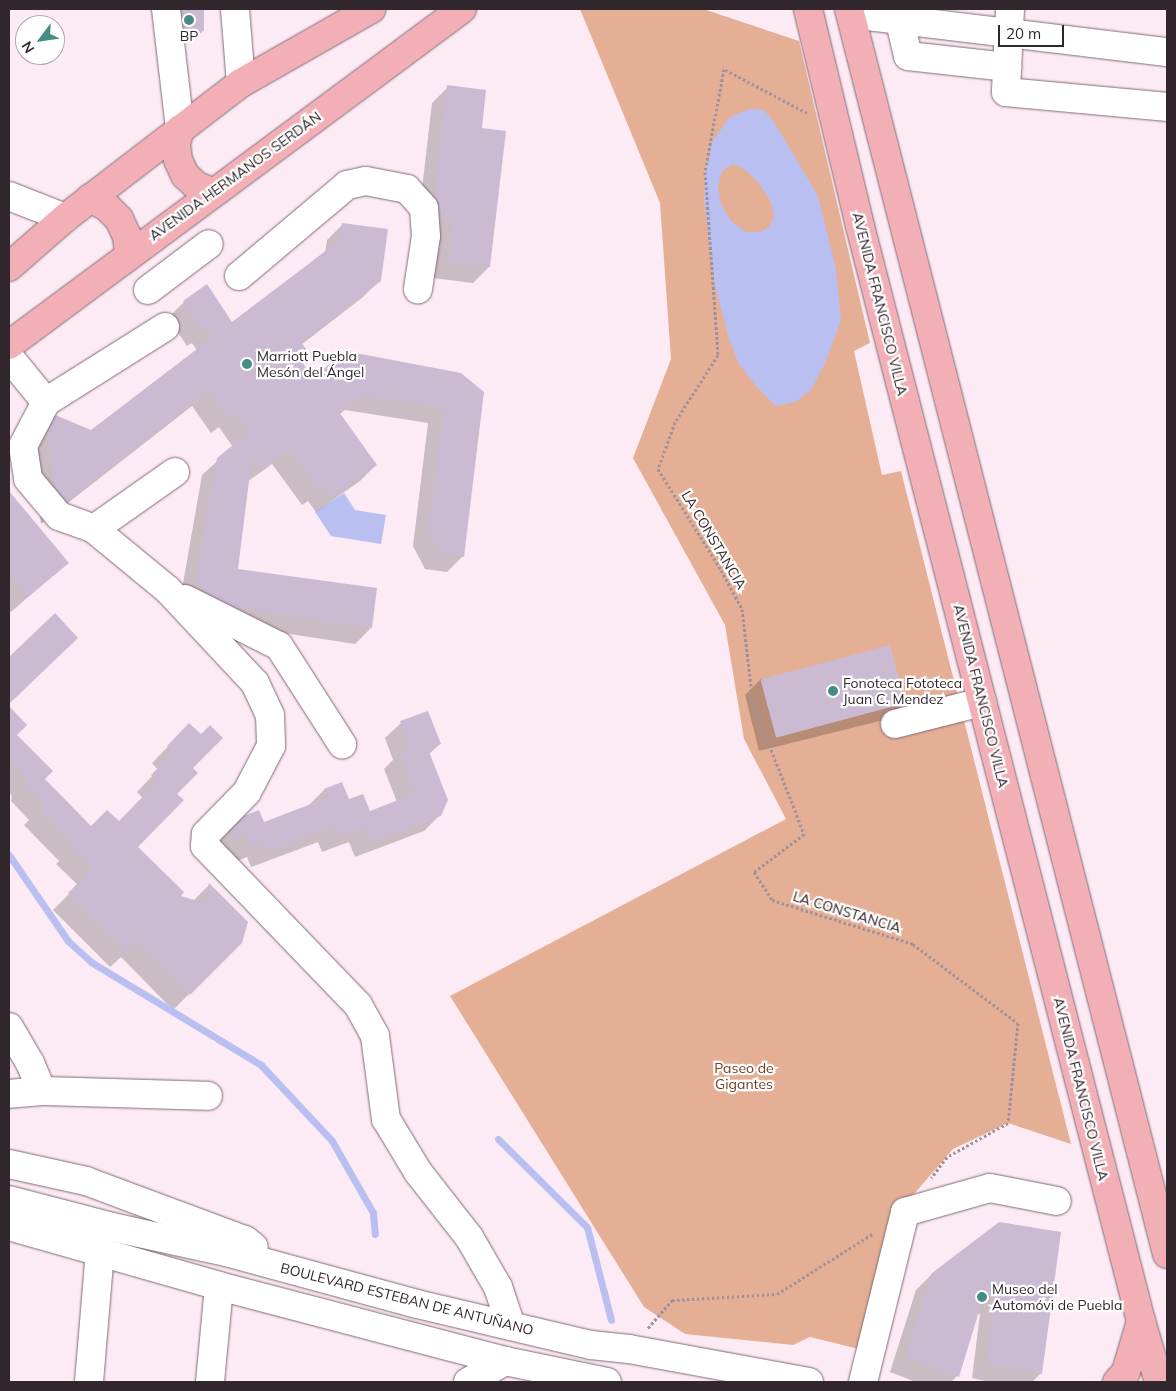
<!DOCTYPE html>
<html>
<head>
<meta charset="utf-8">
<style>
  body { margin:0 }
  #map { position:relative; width:1176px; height:1391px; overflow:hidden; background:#fcebf4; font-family:Mulish,sans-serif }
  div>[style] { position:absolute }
  .green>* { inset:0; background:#e5af95 }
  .water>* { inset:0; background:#babff2 }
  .shadow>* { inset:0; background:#0003 }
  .stream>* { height:7px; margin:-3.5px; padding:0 3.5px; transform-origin:3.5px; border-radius:3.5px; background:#babff2 }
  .building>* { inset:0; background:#cabbd3; transform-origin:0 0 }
  .path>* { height:3px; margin-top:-1.5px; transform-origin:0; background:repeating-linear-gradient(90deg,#9f9199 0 2.5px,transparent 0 5px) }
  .roads { filter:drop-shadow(0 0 1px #816976) drop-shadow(0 0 1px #816976) }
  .minor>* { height:28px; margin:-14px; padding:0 14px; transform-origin:14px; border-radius:14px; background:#fff }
  .major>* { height:28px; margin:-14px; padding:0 14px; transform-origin:14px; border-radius:14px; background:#f2afb6 }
  .dots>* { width:14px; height:14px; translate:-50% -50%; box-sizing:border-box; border:2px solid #fff; border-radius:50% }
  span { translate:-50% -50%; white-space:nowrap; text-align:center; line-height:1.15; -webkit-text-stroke:4.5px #fff; paint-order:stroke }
  .poi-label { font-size:14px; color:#31262c }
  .left { translate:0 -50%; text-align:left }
  .street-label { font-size:14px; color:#31262c }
  .park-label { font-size:14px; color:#743b1e }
  .frame { position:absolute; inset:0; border:10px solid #31262c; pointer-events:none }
  .north { position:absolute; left:15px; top:15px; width:50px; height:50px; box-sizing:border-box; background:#fff; border:1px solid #ada8ab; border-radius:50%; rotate:239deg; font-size:14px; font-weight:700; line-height:20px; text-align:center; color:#31262c }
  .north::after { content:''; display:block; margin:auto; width:18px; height:22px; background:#458c84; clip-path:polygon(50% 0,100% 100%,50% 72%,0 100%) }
  .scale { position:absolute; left:998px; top:25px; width:66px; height:22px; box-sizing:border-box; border:2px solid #31262c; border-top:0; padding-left:6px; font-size:15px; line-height:18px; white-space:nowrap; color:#31262c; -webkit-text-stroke:4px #fff; paint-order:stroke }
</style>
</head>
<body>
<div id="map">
  <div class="green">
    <div style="clip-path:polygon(580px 9px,703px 9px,799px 41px,870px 343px,854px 351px,882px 475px,901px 471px,1071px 1144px,1008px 1123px,953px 1149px,908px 1201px,863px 1350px,810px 1337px,793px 1345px,685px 1334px,644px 1307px,450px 996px,786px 819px,744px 739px,725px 625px,633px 458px,671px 359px,660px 203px)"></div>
  </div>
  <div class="water">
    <div style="clip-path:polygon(evenodd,750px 109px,764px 110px,774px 122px,818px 196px,836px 269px,841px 320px,826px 361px,811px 390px,795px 402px,776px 406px,756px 386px,739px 364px,729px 339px,714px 281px,704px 199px,705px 172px,712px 142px,730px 117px,750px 109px,733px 164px,743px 168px,759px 183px,771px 202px,774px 215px,770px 226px,761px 232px,746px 232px,731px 221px,721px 204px,718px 187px,722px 171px,733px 164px)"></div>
    <div style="clip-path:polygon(344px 493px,355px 510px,386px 515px,381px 544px,331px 536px,315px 512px)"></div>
  </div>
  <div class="shadow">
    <div style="clip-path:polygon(169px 9px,203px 9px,204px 30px,200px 34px,171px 34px)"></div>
    <div style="clip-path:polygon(448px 87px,481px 129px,489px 267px,473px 283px,433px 278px,417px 232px,432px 103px)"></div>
    <div style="clip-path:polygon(343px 224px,380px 280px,363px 297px,301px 345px,309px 356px,301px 363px,313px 380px,461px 374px,463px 556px,447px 572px,425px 569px,413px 546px,428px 423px,345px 410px,340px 414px,376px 465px,360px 481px,316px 512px,308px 501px,302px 505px,272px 464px,247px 482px,236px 571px,371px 628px,355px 644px,198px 620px,181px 595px,202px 475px,233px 447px,219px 427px,211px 433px,192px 406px,41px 524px,30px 437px,46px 420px,91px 431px,197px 350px,192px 343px,187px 346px,168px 318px,184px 302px,207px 286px,232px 323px,325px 253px,327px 240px)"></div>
    <div style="clip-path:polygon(9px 493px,67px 563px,11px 612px,9px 609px)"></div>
    <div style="clip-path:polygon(761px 679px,904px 703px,888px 719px,759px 751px,745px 695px)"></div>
    <div style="clip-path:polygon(9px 708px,25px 725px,15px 735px,43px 780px,91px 828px,119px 822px,143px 798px,137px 792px,158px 770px,152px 763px,189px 725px,191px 768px,175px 794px,137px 847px,178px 897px,193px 901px,209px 885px,241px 942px,173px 1010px,121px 957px,110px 967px,53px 910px,78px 885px,56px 864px,59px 861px,24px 825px,29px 820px,11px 801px,12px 796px,9px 792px)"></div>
    <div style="clip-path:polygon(401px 723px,440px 744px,429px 754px,440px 815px,424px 831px,355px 857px,349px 842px,322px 852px,318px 842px,251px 867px,247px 857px,235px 862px,230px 850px,221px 853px,215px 838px,231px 822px,263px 824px,308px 806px,324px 790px,341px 783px,348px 801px,369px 812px,397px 802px,384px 769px,393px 760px,385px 738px)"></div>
    <div style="clip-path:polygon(1000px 1223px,1041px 1373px,1032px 1382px,990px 1382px,972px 1378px,980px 1314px,977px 1314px,957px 1376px,951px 1382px,916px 1382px,890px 1372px,916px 1290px,933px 1273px)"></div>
  </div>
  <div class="stream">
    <div style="left:9px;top:855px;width:104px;rotate:55.5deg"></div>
    <div style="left:68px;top:941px;width:31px;rotate:42deg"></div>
    <div style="left:91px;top:962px;width:199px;rotate:31.2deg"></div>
    <div style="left:261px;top:1065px;width:104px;rotate:46.9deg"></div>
    <div style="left:332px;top:1141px;width:83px;rotate:60.3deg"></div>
    <div style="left:373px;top:1213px;width:21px;rotate:85deg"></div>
    <div style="left:498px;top:1139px;width:125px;rotate:44.7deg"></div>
    <div style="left:587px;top:1227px;width:96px;rotate:75.5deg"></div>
  </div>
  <div class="building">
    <div style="left:173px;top:9px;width:31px;height:22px"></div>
    <div style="clip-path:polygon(447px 85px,486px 90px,482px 128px,506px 131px,490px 267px,448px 262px,453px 219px,432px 216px)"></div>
    <div style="clip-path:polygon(342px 223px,388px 229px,381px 281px,301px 342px,311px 356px,302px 362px,313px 378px,345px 351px,461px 373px,484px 392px,464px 557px,441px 554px,428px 529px,444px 408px,362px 395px,339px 412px,377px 465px,332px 497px,324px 486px,319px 490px,289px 449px,261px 469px,252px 457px,238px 569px,377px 588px,372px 628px,214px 604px,196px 579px,217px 458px,249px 432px,236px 412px,228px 418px,208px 391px,57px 509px,46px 419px,53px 414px,91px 430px,214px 336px,208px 328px,203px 331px,183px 301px,207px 284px,232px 322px,340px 240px)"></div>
    <div style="clip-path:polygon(9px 491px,69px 563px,28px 597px,9px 574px)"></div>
    <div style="clip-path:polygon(55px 613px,78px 638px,9px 704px,9px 657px)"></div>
    <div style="left:890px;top:645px;width:60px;height:134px;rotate:75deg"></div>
    <div style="clip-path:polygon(9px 706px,27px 725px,17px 735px,53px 771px,45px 779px,91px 826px,107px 810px,119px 821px,158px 781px,151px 775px,173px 753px,167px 746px,189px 723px,201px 734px,210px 725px,223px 738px,193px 768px,198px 773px,177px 794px,184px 800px,138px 847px,184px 892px,181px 896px,204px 903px,209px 883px,248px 922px,242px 943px,190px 995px,137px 941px,127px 952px,68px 893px,93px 868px,71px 847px,74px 844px,39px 808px,44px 803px,26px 784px,27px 779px,9px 760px,11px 754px,9px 752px)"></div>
    <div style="clip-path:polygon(428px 711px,441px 744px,428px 749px,448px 800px,441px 816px,371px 842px,365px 827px,338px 837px,334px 826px,267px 852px,263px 842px,251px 847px,246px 834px,237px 838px,231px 821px,259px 810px,264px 822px,327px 798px,324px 789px,342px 782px,349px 799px,363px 794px,370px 811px,416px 793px,400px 752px,410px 748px,400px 721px)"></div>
    <div style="clip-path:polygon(999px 1222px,1061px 1232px,1042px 1374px,987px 1363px,995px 1299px,984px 1295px,959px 1377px,905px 1356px,932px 1273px)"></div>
  </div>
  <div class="path">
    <div style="left:807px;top:113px;width:94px;rotate:-152.1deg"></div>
    <div style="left:724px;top:69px;width:105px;rotate:100.5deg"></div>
    <div style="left:705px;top:172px;width:183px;rotate:85.9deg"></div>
    <div style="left:718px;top:355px;width:80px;rotate:122.7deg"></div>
    <div style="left:675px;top:422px;width:50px;rotate:109.9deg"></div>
    <div style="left:658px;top:469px;width:119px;rotate:58deg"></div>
    <div style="left:721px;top:570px;width:44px;rotate:61.7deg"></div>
    <div style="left:742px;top:609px;width:95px;rotate:83.3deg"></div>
    <div style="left:753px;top:703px;width:141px;rotate:68.7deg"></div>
    <div style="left:804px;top:834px;width:63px;rotate:142.8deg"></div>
    <div style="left:754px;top:872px;width:33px;rotate:57deg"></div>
    <div style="left:772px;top:900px;width:148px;rotate:17.3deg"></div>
    <div style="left:913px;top:944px;width:131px;rotate:37deg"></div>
    <div style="left:1018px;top:1023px;width:100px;rotate:95.7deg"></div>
    <div style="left:1008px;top:1123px;width:70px;rotate:150.9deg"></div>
    <div style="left:947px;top:1157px;width:26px;rotate:127deg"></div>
    <div style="left:648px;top:1328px;width:37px;rotate:-49deg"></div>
    <div style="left:672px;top:1300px;width:105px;rotate:-3.3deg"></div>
    <div style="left:777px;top:1294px;width:115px;rotate:-32.2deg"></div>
  </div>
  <div class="roads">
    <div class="minor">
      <div style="left:166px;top:9px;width:121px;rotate:83.3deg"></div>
      <div style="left:235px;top:9px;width:74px;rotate:85.4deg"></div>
      <div style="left:897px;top:9px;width:48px;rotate:76.8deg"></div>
      <div style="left:908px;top:56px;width:100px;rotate:6.3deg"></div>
      <div style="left:1010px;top:9px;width:83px;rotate:92.8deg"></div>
      <div style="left:1006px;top:92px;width:162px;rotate:5.3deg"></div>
      <div style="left:851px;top:14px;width:318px;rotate:6.9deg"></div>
      <div style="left:9px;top:196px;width:60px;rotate:21.4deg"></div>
      <div style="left:239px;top:276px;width:141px;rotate:-40.1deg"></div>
      <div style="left:347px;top:185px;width:19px;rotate:-12deg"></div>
      <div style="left:366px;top:181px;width:42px;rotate:11deg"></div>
      <div style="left:407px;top:189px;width:25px;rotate:48deg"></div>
      <div style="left:424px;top:208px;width:28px;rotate:86deg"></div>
      <div style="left:426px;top:236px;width:54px;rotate:98.6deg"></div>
      <div style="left:148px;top:290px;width:76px;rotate:-37deg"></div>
      <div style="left:165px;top:327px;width:141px;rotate:147.8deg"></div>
      <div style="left:46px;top:402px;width:50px;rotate:117.6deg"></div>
      <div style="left:23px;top:446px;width:33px;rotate:81deg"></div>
      <div style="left:28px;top:479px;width:48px;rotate:50deg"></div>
      <div style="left:59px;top:516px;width:37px;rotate:20deg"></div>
      <div style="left:94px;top:529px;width:99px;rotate:-35.1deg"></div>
      <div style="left:9px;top:357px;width:58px;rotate:50.6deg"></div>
      <div style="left:94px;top:529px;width:96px;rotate:39.5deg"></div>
      <div style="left:168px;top:590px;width:127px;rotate:46.9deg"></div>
      <div style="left:255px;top:683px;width:35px;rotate:65deg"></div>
      <div style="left:270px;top:715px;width:31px;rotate:88deg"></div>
      <div style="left:271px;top:746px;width:52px;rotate:117.6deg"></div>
      <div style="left:247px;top:792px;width:59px;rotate:134.3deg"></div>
      <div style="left:206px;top:834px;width:12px;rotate:95deg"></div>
      <div style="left:205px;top:846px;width:221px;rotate:46.1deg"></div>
      <div style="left:358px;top:1005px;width:35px;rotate:61deg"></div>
      <div style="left:375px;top:1036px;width:84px;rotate:82.5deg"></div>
      <div style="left:386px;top:1119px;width:62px;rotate:58.9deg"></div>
      <div style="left:418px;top:1172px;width:83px;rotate:51.9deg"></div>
      <div style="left:469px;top:1237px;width:58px;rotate:59.9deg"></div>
      <div style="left:498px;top:1287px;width:41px;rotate:71.6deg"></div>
      <div style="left:185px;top:599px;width:105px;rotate:26.6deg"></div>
      <div style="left:279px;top:646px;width:117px;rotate:57.3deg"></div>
      <div style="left:895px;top:724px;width:90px;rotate:-14.2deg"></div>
      <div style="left:9px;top:1027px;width:42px;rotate:59.7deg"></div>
      <div style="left:30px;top:1063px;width:30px;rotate:67deg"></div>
      <div style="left:42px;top:1091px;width:33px;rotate:175deg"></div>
      <div style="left:42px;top:1091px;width:166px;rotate:1.7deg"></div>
      <div style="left:9px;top:1164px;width:79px;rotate:12.4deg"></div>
      <div style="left:86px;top:1181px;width:170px;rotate:20.4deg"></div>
      <div style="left:245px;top:1240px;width:11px;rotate:38deg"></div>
      <div style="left:9px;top:1200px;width:106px;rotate:14.7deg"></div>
      <div style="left:112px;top:1227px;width:117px;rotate:12.4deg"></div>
      <div style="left:226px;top:1252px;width:198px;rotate:15.2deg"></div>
      <div style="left:417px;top:1304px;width:179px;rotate:13.3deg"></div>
      <div style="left:591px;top:1345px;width:38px;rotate:6deg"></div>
      <div style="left:629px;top:1349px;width:183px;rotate:10.4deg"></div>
      <div style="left:9px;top:1226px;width:218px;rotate:15.9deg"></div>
      <div style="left:219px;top:1286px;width:296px;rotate:14.7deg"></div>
      <div style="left:505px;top:1361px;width:104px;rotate:11.6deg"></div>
      <div style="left:89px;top:1382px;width:131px;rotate:-85.2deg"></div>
      <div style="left:210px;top:1382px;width:96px;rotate:-84.6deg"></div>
      <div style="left:468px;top:1382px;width:43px;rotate:-29.6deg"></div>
      <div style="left:863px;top:1382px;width:175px;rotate:-76.1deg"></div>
      <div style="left:905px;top:1212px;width:88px;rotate:-15.8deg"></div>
      <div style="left:990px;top:1188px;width:68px;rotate:11deg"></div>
    </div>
    <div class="major">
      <div style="left:808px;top:9px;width:223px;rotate:76.5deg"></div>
      <div style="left:860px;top:226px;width:1130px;rotate:75.61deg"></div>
      <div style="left:1141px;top:1321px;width:64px;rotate:73.6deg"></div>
      <div style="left:849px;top:9px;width:1285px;rotate:75.67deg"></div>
      <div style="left:180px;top:129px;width:16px;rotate:105deg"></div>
      <div style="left:176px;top:144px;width:16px;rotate:83deg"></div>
      <div style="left:178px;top:160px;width:17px;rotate:65deg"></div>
      <div style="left:185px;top:175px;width:16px;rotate:43deg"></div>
      <div style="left:197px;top:186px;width:16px;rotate:22deg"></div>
      <div style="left:90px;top:198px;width:18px;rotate:27deg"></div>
      <div style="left:106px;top:206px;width:18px;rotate:45deg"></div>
      <div style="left:119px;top:219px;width:19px;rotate:65deg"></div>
      <div style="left:127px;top:236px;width:18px;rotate:84deg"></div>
      <div style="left:9px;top:267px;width:74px;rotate:-41.2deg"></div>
      <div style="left:65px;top:218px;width:222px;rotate:-37.5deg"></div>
      <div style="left:241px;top:83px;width:150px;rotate:-29.6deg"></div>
      <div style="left:9px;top:345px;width:564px;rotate:-36.57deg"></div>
      <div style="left:1117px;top:1382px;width:13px;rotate:-48deg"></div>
      <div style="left:1126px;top:1372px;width:53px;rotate:-73.6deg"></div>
    </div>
  </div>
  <div class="dots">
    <div style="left:189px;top:20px;background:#458c84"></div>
    <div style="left:247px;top:364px;background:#458c84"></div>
    <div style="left:833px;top:691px;background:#458c84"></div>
    <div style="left:982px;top:1297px;background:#458c84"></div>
  </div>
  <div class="poi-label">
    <span style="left:189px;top:36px">BP</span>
    <span class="left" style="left:257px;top:364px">Marriott Puebla<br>Mesón del Ángel</span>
    <span class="left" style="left:843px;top:691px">Fonoteca Fototeca<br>Juan C. Mendez</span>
    <span class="left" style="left:992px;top:1297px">Museo del<br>Automóvi de Puebla</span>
  </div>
  <div class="street-label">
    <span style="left:235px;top:176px;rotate:-36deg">AVENIDA HERMANOS SERDÁN</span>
    <span style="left:880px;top:304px;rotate:76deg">AVENIDA FRANCISCO VILLA</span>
    <span style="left:714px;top:540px;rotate:59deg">LA CONSTANCIA</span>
    <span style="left:981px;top:696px;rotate:76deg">AVENIDA FRANCISCO VILLA</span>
    <span style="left:847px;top:912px;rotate:17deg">LA CONSTANCIA</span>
    <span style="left:1081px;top:1089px;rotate:76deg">AVENIDA FRANCISCO VILLA</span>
    <span style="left:407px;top:1299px;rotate:14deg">BOULEVARD ESTEBAN DE ANTUÑANO</span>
  </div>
  <div class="park-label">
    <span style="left:744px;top:1076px">Paseo de<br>Gigantes</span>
  </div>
  <div class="frame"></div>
  <div class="north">N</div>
  <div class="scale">20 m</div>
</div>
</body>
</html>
